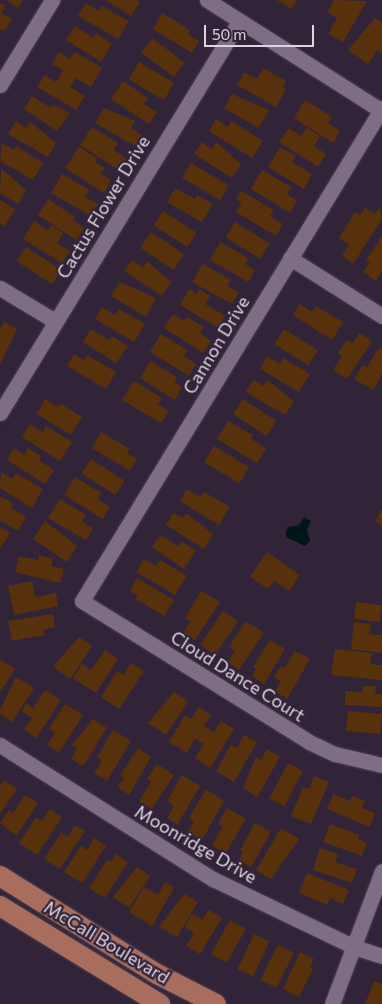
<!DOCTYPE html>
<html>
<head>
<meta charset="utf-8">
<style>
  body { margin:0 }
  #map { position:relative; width:382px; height:1004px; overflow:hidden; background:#322438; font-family:Commissioner,sans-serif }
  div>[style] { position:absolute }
  .water>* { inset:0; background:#02161a }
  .building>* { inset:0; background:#56310c; transform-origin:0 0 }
  .roads { filter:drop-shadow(0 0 1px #4d4152) drop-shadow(0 0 1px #4d4152) }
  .minor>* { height:15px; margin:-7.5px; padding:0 7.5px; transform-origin:7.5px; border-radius:7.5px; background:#7e6e85 }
  .major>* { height:20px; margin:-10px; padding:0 10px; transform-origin:10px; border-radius:10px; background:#a86d5d }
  span { translate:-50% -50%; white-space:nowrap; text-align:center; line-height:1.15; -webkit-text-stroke:4.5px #322438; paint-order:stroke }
  .street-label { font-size:18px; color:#ded5e2 }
  .scale { position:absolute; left:204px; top:25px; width:110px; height:22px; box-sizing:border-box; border:2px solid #ded5e2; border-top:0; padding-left:6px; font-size:15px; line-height:18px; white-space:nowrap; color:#ded5e2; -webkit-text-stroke:4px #322438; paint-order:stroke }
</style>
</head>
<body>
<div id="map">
  <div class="water">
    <div style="clip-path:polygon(304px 517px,311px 521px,307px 530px,310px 541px,305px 546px,286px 537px,286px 532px,288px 527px,299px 525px)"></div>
  </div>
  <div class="building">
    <div style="clip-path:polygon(6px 0,23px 0,18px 8px)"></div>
    <div style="clip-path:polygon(105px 0,137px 0,140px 2px,131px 16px)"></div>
    <div style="clip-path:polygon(277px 0,297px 0,291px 9px)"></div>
    <div style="clip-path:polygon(334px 0,367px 1px,343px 42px,328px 34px,337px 18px,327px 12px)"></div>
    <div style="clip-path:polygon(0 3px,5px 6px,1px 13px,12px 19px,5px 31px,0 29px)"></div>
    <div style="clip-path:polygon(86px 3px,99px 11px,102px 6px,129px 21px,118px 39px,78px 16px)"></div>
    <div style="clip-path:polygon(162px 13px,190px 30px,188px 34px,199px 41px,192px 53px,153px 29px)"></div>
    <div style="clip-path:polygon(375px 18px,382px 23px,382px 54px,377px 50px,368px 64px,348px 50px)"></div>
    <div style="clip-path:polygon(75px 26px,93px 38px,96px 33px,112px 44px,101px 62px,66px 40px)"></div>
    <div style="left:152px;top:38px;width:41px;height:18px;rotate:37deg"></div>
    <div style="clip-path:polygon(59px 52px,70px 59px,75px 52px,102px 68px,91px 87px,76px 78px,70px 87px,85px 96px,76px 110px,37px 87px,45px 75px,56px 82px,63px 70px,52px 64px)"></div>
    <div style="left:139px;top:62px;width:41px;height:20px;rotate:31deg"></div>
    <div style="clip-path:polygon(263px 68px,286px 81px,283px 87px,286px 89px,276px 107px,237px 85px,244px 72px,257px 79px)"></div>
    <div style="clip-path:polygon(123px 81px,148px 98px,144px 104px,157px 112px,149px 124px,111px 99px)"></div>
    <div style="clip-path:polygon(232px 94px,269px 110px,258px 128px,224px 108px)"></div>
    <div style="clip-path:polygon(32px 96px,51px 108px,53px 105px,70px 113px,57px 131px,24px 109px)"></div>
    <div style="clip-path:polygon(305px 100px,332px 117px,328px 123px,340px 131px,333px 143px,294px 118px)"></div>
    <div style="clip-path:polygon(104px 108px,135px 121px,131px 128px,142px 135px,135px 146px,95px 123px)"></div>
    <div style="clip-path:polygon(216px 119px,228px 127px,231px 121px,263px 141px,252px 158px,209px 131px)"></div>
    <div style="clip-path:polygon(16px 121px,26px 128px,30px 122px,56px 143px,48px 157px,8px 134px)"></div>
    <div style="clip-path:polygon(92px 127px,118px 143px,114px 150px,126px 158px,119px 170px,80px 145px)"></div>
    <div style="clip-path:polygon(289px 128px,301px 136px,307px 128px,320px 136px,314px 146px,326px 154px,318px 167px,279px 142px)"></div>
    <div style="clip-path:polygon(202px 142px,212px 149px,216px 142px,241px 164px,232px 178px,194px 154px)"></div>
    <div style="clip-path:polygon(2px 143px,14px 150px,16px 146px,43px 163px,33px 180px,0 161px)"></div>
    <div style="clip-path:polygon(79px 147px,97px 158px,95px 162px,105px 168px,101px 174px,111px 180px,104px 193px,65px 168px)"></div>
    <div style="clip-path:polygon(280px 147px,296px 156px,292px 162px,312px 174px,304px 189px,268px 167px)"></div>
    <div style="left:191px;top:163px;width:44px;height:17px;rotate:31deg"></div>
    <div style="clip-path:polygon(1px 168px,26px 190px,18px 204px,0 193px)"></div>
    <div style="clip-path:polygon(262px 170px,291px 187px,287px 194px,297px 201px,290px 213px,251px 189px)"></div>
    <div style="clip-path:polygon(62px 174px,89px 190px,85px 197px,98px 204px,91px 216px,51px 193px)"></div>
    <div style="clip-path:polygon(175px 188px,195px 199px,197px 195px,213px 204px,202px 222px,167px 202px)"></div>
    <div style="clip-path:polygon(241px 191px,274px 210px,270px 216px,283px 224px,276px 236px,236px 212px,242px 202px,236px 199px)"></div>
    <div style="clip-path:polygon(48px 199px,75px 217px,73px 221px,84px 228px,76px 240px,38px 215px)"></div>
    <div style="clip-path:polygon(0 200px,15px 209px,4px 227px,0 224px)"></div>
    <div style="clip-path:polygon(380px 207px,382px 219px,353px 264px,342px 256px,349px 245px,339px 238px,355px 212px,360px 215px,365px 208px,375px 214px)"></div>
    <div style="left:163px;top:211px;width:40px;height:17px;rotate:33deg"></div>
    <div style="clip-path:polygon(34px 221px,48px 230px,51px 225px,63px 233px,57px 243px,70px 251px,62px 263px,23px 239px)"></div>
    <div style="left:235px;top:222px;width:41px;height:18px;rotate:32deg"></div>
    <div style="left:151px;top:232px;width:40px;height:19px;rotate:34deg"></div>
    <div style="clip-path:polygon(382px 236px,382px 271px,376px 281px,363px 272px,370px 262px,366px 260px)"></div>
    <div style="clip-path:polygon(220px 242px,248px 258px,245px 264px,255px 270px,248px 282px,210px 260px)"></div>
    <div style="left:26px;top:247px;width:42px;height:17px;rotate:33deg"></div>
    <div style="clip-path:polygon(132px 260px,143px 268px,147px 261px,171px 282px,162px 296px,124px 271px)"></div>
    <div style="clip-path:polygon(203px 264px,231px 280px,227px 286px,239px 292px,232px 304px,192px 282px)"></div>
    <div style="clip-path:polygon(120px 282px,156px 298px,146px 317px,111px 296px)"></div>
    <div style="clip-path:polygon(189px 289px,197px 294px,199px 289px,210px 296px,205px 304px,225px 316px,218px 328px,180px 305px)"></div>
    <div style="clip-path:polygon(300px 304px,312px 312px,316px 306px,343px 322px,332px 340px,293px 315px)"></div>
    <div style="clip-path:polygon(102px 307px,115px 315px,119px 309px,145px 324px,134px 342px,95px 319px)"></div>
    <div style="clip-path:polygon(173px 314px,184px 321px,187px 317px,204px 327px,200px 333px,211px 341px,203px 353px,164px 328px)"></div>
    <div style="clip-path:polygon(4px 322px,17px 329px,0 364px,0 329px)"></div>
    <div style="clip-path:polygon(91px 329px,109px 340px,112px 336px,128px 346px,116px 363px,83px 342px)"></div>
    <div style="left:284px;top:329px;width:40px;height:18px;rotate:32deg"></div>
    <div style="clip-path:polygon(359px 333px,372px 341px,347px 379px,333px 370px,342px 356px,338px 353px,347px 340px,353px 343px)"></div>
    <div style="clip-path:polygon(161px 334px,187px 350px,184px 356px,196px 364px,189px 376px,150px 352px)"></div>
    <div style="clip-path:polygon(379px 347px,382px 349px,382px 374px,373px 390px,354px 379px,363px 365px,367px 367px)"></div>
    <div style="clip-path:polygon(74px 354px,84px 360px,87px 355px,116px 372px,106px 389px,67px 366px)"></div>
    <div style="clip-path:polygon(267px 356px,280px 364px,283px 358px,310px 374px,299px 392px,260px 369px)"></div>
    <div style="clip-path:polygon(150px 361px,177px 377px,174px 382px,182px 387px,175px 400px,140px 378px)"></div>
    <div style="clip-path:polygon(253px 380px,263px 386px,267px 380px,294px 401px,285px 415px,246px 392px)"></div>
    <div style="clip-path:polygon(134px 381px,162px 398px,158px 404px,169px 411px,161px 423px,122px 400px)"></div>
    <div style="clip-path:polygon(45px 399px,58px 407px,61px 404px,82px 417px,71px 435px,37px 414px)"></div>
    <div style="left:243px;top:399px;width:40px;height:18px;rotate:33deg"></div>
    <div style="clip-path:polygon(228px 421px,253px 435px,251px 439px,266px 448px,257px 463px,217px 439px)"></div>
    <div style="clip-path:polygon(30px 424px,43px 432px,46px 426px,72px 442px,60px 461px,22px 437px)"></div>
    <div style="clip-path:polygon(101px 432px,130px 449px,127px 453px,137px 459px,130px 471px,92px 448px)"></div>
    <div style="left:214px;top:446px;width:41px;height:19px;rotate:31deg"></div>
    <div style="clip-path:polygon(14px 448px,24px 455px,28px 448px,41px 456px,39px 460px,54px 470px,45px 484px,7px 460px)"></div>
    <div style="left:91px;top:459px;width:40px;height:17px;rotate:33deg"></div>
    <div style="clip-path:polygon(1px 472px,12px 479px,16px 473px,43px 489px,32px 508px,0 488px)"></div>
    <div style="clip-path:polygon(75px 477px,101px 493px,98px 499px,110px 507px,103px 519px,64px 495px)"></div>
    <div style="clip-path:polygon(187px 489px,200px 497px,204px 492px,230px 507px,219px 525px,180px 501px)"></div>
    <div style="clip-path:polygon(0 496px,13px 503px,11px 508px,26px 517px,18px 531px,0 520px)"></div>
    <div style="clip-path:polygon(60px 499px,86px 515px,82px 522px,93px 528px,86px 540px,48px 518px)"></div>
    <div style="clip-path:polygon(382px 509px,382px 526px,375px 521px)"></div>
    <div style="clip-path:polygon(173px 513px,183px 518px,186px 513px,213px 534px,204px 549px,166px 525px)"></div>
    <div style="clip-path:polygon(45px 521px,77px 546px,67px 562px,33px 539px)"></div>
    <div style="clip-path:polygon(0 527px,10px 533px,0 549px)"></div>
    <div style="clip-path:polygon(160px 535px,178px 546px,181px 541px,196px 551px,184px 569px,152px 547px)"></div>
    <div style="clip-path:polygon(267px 552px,300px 575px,289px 591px,274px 581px,268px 589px,250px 577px)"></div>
    <div style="clip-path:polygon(39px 555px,53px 559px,51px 566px,64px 569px,60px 583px,15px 572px,19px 556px,38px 560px)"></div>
    <div style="clip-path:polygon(144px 559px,156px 566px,160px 560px,187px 576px,175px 595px,136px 572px)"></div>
    <div style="clip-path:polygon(137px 578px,174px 600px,164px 616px,136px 599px,138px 596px,130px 591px)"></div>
    <div style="clip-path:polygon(32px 581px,35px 597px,56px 593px,58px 606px,14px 615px,8px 586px)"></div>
    <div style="clip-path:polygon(201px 591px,220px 602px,195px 640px,183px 633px,190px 621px,185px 618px)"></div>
    <div style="left:356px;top:602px;width:26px;height:17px;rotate:7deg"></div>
    <div style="left:223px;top:611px;width:18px;height:41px;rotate:34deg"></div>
    <div style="clip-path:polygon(53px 614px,55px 627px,44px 630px,45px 635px,12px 641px,8px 621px)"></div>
    <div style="clip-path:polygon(246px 621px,264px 633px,239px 670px,227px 662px,235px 651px,229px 647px)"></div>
    <div style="clip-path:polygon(354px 622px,371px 624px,369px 634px,382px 635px,382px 653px,351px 649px)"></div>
    <div style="clip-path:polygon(79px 637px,92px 646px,70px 679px,53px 667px)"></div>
    <div style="clip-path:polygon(270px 640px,285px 649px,264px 684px,252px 676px,256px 669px,253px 667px)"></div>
    <div style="clip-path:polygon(335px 649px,372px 653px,370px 664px,382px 665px,382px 680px,331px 675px)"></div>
    <div style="clip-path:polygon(105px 650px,118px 659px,96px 693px,73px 678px,82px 664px,91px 670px)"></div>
    <div style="clip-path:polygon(295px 651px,310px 659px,287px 699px,275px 691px,281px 681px,274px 677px,281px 666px,285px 668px)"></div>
    <div style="clip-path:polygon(1px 660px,15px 669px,0 692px,0 661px)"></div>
    <div style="clip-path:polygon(131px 663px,144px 671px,119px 709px,101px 697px,117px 671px,124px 675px)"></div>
    <div style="clip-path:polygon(16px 677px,34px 688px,12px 722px,0 714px,0 710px)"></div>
    <div style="clip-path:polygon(363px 686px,376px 686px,375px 694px,382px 694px,382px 707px,345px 705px,345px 691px,363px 692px)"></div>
    <div style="clip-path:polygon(45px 690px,61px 700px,36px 738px,24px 730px,32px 718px,21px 711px,26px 704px,33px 708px)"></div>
    <div style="clip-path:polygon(174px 692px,188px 701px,166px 735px,148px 723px)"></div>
    <div style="clip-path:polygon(65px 704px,83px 715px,59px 753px,47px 745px,55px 733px,49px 729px)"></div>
    <div style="clip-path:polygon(199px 707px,211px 715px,204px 726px,214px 732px,221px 721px,234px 729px,210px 768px,195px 758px,204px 744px,195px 739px,187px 753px,169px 742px,185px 715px,191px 719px)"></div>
    <div style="left:348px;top:711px;width:34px;height:20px;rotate:5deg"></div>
    <div style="clip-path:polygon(93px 719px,107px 728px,83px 766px,71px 759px,77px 749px,72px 745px)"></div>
    <div style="clip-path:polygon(113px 730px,131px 741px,107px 781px,94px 773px,102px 760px,97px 757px)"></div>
    <div style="clip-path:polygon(244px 735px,257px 742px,234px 782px,216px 771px,231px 745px,237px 748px)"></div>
    <div style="clip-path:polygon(138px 748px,151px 757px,129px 795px,117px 787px,124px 778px,120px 775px)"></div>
    <div style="clip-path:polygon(267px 749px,280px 757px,257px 797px,243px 788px,256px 757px,261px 760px)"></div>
    <div style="left:288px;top:763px;width:17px;height:40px;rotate:28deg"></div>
    <div style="clip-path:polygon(157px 764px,174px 775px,152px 809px,139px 801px,151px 782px,147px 779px)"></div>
    <div style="clip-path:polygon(182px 775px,200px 786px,177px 825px,167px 818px,174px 806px,167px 801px)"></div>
    <div style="clip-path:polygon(314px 776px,329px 782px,311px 824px,291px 816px,303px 787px,309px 789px)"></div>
    <div style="clip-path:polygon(4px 780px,17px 789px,0 814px,0 786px)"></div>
    <div style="clip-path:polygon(206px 789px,224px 801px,202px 840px,188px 832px,194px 822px,189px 818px)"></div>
    <div style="clip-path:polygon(333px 794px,351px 801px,352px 796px,365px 801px,362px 808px,375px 813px,370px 827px,327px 809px)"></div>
    <div style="clip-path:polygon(25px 795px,38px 803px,16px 836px,0 823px,9px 810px,13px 813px)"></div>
    <div style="clip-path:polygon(227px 808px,246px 819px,225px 854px,212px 845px,223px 826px,218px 824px)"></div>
    <div style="clip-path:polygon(50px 809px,62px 817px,37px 855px,19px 843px,36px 817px,42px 821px)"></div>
    <div style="clip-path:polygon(255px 823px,271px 832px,251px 867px,239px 860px,243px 852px,240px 850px)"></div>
    <div style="clip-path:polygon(330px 824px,360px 835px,358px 839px,367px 843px,362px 856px,323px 842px)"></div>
    <div style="clip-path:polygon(75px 825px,85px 831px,60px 869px,44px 859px,61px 833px,68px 837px)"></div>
    <div style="clip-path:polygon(281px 828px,299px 839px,271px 879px,256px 870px)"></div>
    <div style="clip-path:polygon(94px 838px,106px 846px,82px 883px,64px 872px,81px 846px,87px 850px)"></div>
    <div style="clip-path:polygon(320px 848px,338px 854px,335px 862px,357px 869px,352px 883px,313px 870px)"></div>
    <div style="clip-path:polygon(116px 854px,128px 862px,105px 898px,89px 888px,107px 860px,111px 862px)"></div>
    <div style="clip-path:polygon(137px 867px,150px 876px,129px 908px,113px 897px)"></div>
    <div style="clip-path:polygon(307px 873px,349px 890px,343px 904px,330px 898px,327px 905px,299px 893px)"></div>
    <div style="clip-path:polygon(165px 882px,174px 888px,152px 926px,129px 912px,144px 887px,158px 895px)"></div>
    <div style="clip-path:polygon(184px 894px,198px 902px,177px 937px,159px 927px)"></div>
    <div style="clip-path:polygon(208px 909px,222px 918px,200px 954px,186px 946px,194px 933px,185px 927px,192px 914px,203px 920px)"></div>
    <div style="left:230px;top:920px;width:18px;height:39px;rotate:29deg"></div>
    <div style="left:254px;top:934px;width:17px;height:39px;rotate:25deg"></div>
    <div style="left:278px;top:945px;width:18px;height:39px;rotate:27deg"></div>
    <div style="clip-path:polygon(300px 952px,314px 959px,310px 967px,313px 969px,299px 997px,283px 989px)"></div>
    <div style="clip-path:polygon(374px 981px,382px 984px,382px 1004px,365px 1004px)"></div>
  </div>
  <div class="roads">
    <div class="minor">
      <div style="left:207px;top:0;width:207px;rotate:32.4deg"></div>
      <div style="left:0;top:85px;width:100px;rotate:-58.5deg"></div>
      <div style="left:382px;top:108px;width:577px;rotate:121.32deg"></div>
      <div style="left:82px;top:601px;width:267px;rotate:31.8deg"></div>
      <div style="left:309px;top:742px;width:29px;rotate:25deg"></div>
      <div style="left:335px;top:754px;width:48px;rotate:13.2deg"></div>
      <div style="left:290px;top:258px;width:109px;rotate:32.2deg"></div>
      <div style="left:0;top:288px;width:64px;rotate:31deg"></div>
      <div style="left:0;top:413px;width:459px;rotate:-58.6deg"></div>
      <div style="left:0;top:745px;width:252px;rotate:32.2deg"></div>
      <div style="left:213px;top:879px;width:157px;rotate:25.7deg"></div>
      <div style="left:354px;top:947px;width:29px;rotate:18deg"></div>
      <div style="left:332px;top:1004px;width:142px;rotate:-69.4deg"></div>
    </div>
    <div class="major">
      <div style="left:0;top:876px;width:185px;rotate:32deg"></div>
      <div style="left:157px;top:974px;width:66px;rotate:27deg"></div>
      <div style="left:0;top:906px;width:188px;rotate:31.5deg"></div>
    </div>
  </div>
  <div class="street-label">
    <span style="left:103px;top:207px;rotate:-59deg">Cactus Flower Drive</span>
    <span style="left:216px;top:345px;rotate:-59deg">Cannon Drive</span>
    <span style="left:238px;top:676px;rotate:32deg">Cloud Dance Court</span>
    <span style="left:196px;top:844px;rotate:30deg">Moonridge Drive</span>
    <span style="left:107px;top:942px;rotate:31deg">McCall Boulevard</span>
  </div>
  <div class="scale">50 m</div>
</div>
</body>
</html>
